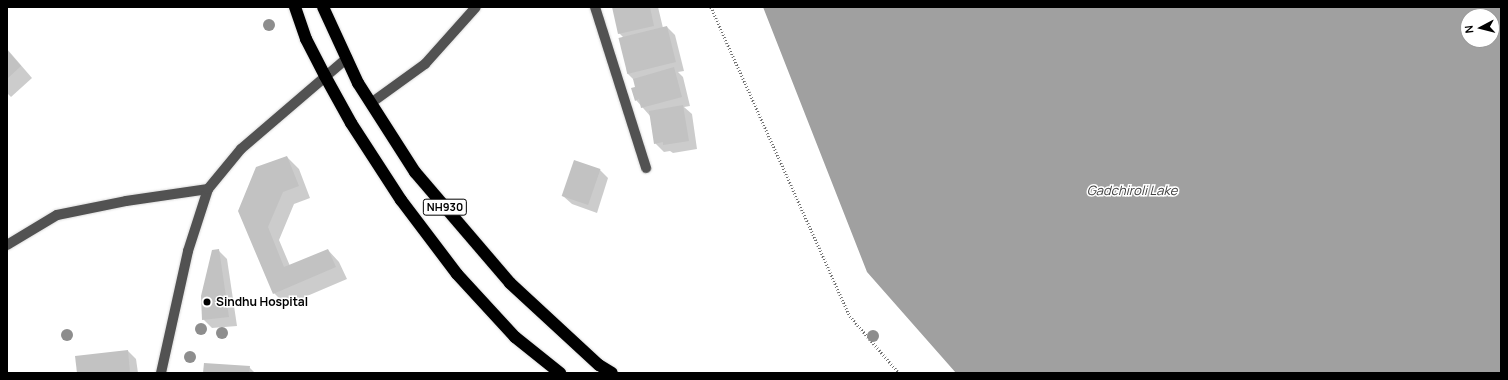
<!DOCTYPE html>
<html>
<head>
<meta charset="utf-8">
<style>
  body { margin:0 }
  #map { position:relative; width:1508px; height:380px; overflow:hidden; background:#fff; font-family:Manrope,sans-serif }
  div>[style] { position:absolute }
  .water>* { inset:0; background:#a0a0a0 }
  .shadow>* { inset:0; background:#0003 }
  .building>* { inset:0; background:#c2c2c2; transform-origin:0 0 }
  .path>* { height:2.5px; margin-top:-1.25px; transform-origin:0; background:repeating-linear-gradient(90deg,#747474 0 1px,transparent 0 3px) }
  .roads { filter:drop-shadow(0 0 1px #dbdbdb) drop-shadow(0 0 1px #dbdbdb) }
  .minor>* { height:10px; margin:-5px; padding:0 5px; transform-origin:5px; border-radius:5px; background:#525252 }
  .highway>* { height:12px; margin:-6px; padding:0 6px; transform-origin:6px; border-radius:6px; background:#000 }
  .trees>* { width:12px; height:12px; margin:-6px; border-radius:50%; background:#8d8d8d }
  .dots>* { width:11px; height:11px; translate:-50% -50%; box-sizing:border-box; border:2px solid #fff; border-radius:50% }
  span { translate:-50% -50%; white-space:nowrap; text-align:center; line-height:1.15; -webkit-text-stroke:3px #fff; paint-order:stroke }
  .shield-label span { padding:1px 3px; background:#fff; border:1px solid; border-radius:3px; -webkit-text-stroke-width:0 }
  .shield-label { font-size:11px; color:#000; font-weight:700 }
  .poi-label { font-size:12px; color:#000; font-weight:700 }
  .left { translate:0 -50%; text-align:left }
  .water-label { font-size:13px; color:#414141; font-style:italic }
  .frame { position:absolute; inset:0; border:8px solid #000; pointer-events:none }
  .north { position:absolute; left:1460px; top:8px; width:40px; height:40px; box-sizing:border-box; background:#fff; border:1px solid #999; border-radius:50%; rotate:263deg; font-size:11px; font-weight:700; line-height:16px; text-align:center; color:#000 }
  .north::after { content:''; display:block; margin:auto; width:14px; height:18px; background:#000; clip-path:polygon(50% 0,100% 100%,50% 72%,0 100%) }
</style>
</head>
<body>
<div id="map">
  <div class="water">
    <div style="clip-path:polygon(evenodd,763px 7px,1501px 7px,1501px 373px,956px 373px,867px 272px,763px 7px,1468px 16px,1492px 16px,1492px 40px,1468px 40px,1468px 16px)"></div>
  </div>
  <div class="shadow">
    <div style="clip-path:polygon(613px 7px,658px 7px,663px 28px,667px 27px,675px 35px,684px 71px,678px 72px,683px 77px,690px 106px,684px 107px,692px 114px,697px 149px,673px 153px,670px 151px,664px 152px,655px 143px,651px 117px,636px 100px,635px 81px,627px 73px,623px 37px,619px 33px)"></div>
    <div style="clip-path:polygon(7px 49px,32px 78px,11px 97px,7px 93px)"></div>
    <div style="clip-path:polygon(287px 157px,299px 169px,310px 198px,294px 204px,279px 240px,290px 266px,328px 250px,339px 262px,347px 279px,286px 305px,274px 293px,239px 211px)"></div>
    <div style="clip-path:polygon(600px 170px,608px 178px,597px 213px,572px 204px,563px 196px)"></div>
    <div style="clip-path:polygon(218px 250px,227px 259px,237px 326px,212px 328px,203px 319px)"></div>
    <div style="clip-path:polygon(128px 351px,136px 359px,138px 373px,78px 373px)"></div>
    <div style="clip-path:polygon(249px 367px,255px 373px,204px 373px)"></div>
  </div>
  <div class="building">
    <div style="clip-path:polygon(612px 7px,650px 7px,654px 26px,618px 34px)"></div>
    <div style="left:667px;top:26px;width:37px;height:50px;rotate:76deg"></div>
    <div style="clip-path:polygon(7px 50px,21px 66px,7px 79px)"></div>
    <div style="clip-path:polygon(674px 67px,682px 97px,641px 108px,639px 99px,635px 101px,631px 88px,635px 87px,633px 79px)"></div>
    <div style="clip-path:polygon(683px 105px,689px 141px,663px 145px,663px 142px,654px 144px,649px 111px)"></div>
    <div style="clip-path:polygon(287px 156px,299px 186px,283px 192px,268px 227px,284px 267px,328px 249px,336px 267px,273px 294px,238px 211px,256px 167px)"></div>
    <div style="left:574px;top:160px;width:28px;height:38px;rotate:19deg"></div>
    <div style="clip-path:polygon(219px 249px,229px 317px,202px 320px,201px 296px,212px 250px)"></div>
    <div style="clip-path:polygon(128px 350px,130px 373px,77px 373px,75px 356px)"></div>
    <div style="clip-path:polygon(204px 363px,250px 366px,249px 373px,203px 373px)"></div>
  </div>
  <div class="path">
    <div style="left:711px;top:7px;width:339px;rotate:65.8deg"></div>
    <div style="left:850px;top:316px;width:75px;rotate:49.3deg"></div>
  </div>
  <div class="roads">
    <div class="minor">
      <div style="left:595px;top:7px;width:169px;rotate:72.4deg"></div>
      <div style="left:371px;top:103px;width:67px;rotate:-35.8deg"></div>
      <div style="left:425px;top:64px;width:76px;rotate:-48.2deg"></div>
      <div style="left:7px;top:245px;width:58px;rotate:-31deg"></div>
      <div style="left:57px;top:215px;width:70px;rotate:-11.5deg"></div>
      <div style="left:126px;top:201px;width:83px;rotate:-8.3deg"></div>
      <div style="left:161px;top:373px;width:125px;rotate:-77.5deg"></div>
      <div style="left:188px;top:251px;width:65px;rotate:-72.1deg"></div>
      <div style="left:208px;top:189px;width:52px;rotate:-50.5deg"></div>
      <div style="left:241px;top:149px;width:140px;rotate:-40.6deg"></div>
    </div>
    <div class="highway">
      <div style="left:295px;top:7px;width:34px;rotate:71deg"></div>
      <div style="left:306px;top:39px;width:42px;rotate:62.8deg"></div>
      <div style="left:325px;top:76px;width:54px;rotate:61deg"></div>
      <div style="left:351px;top:123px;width:92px;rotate:57deg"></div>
      <div style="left:401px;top:200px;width:93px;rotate:52.9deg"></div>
      <div style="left:457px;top:274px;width:86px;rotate:47.4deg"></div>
      <div style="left:515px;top:337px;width:58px;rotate:38.7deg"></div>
      <div style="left:323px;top:7px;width:84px;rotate:65.3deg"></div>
      <div style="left:358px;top:83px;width:106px;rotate:57.4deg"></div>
      <div style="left:415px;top:172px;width:146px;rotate:49.4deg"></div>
      <div style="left:510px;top:283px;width:121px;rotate:42.7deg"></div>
      <div style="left:599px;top:365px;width:15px;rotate:32deg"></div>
    </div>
  </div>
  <div class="trees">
    <div style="left:269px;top:25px"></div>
    <div style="left:201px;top:329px"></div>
    <div style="left:222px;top:333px"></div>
    <div style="left:67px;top:335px"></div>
    <div style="left:873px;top:336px"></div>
    <div style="left:190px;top:357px"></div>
  </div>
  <div class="dots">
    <div style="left:207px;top:302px;background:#000"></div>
  </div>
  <div class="shield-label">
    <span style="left:445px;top:207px">NH930</span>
  </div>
  <div class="poi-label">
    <span class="left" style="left:216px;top:302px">Sindhu Hospital</span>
  </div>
  <div class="water-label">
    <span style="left:1132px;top:190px">Gadchiroli Lake</span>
  </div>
  <div class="frame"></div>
  <div class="north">N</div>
</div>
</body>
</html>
